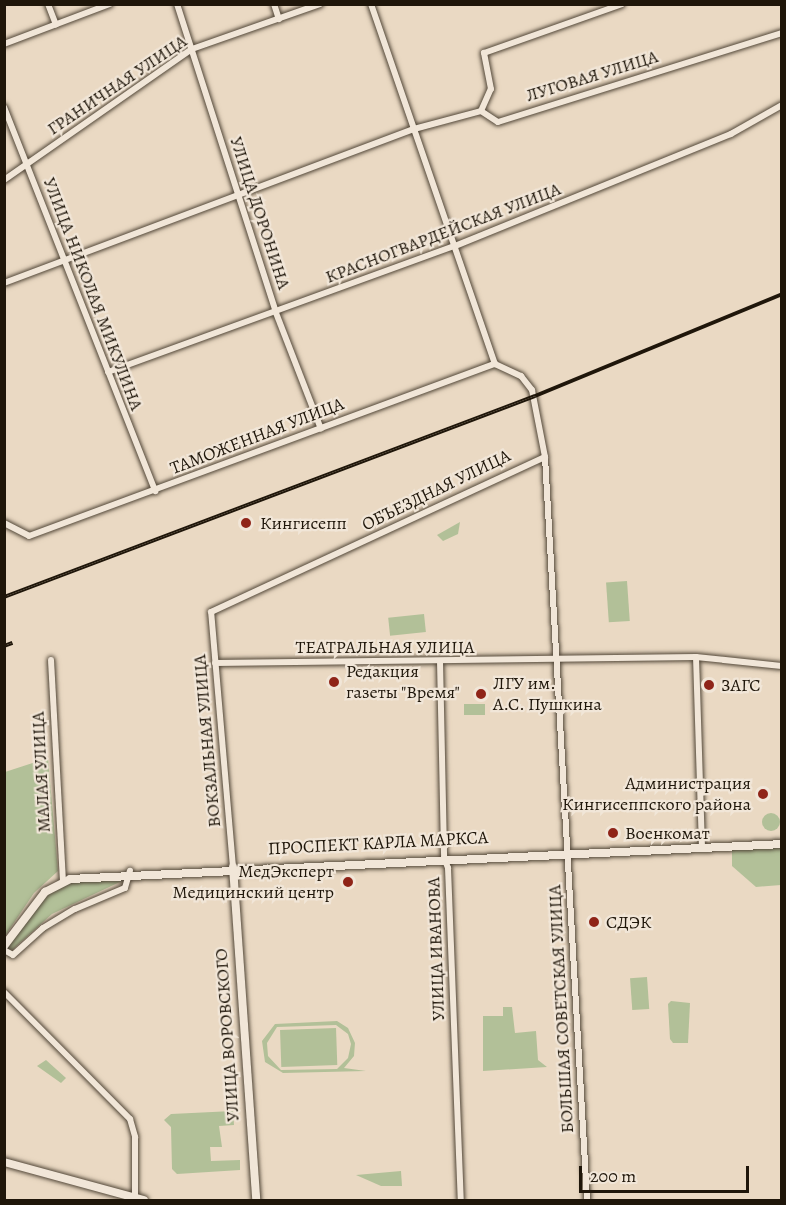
<!DOCTYPE html>
<html>
<head>
<meta charset="utf-8">
<style>
  body { margin:0 }
  #map { position:relative; width:786px; height:1205px; overflow:hidden; background:#ead9c3; font-family:Alegreya,serif }
  div>[style] { position:absolute }
  .green>* { inset:0; background:#b2c098; transform-origin:0 0 }
  .round { border-radius:50% }
  .roads { filter:drop-shadow(0 0 2px #524738) drop-shadow(0 0 2px #524738) }
  .street>* { height:6px; margin:-3px; padding:0 3px; transform-origin:3px; border-radius:3px; background:#f1e6d8 }
  .secondary>* { height:8px; margin:-4px; padding:0 4px; transform-origin:4px; border-radius:4px; background:#f1e6d8 }
  .rail>* { height:4px; margin-top:-2px; transform-origin:0; background:repeating-linear-gradient(90deg,#f1e6d8 0 4.5px,#1f160a 0 9px); box-sizing:border-box; border-block:2px solid #1f160a }
  .dots>* { width:16px; height:16px; translate:-50% -50%; box-sizing:border-box; border:3px solid #f1e6d8; border-radius:50% }
  span { translate:-50% -50%; white-space:nowrap; text-align:center; line-height:1.15; -webkit-text-stroke:4.5px #f1e6d8; paint-order:stroke }
  .street-label { font-size:18px; color:#1f160a }
  .poi-label { font-size:18px; color:#1f160a }
  .left { translate:0 -50%; text-align:left }
  .right { translate:-100% -50%; text-align:right }
  .frame { position:absolute; inset:0; border:6px solid #1f160a; pointer-events:none }
  .scale { position:absolute; left:579px; top:1166px; width:170px; height:27px; box-sizing:border-box; border:3px solid #1f160a; border-top:0; padding-left:8px; font-size:18px; line-height:21px; white-space:nowrap; color:#1f160a; -webkit-text-stroke:4px #f1e6d8; paint-order:stroke }
</style>
</head>
<body>
<div id="map">
  <div class="green">
    <div style="clip-path:polygon(460px 522px,458px 534px,443px 541px,437px 535px)"></div>
    <div style="left:627px;top:581px;width:40px;height:21px;rotate:86deg"></div>
    <div style="left:424px;top:614px;width:18px;height:36px;rotate:84deg"></div>
    <div style="left:464px;top:704px;width:21px;height:11px"></div>
    <div style="clip-path:polygon(48px 758px,58px 871px,34px 893px,5px 936px,5px 772px)"></div>
    <div class="round" style="left:762px;top:813px;width:18px;height:18px"></div>
    <div style="clip-path:polygon(781px 848px,781px 885px,756px 887px,732px 866px,732px 850px)"></div>
    <div style="clip-path:polygon(70px 879px,124px 880px,52px 914px,12px 950px,8px 948px,32px 906px)"></div>
    <div style="left:647px;top:977px;width:32px;height:17px;rotate:86deg"></div>
    <div style="clip-path:polygon(671px 1001px,690px 1003px,688px 1043px,673px 1043px,670px 1039px,668px 1004px)"></div>
    <div style="clip-path:polygon(503px 1007px,512px 1007px,515px 1033px,536px 1031px,538px 1060px,547px 1067px,483px 1071px,483px 1016px,503px 1016px)"></div>
    <div style="clip-path:polygon(evenodd,337px 1021px,348px 1028px,355px 1043px,354px 1056px,344px 1068px,366px 1071px,283px 1073px,265px 1062px,262px 1041px,275px 1024px,337px 1021px,336px 1025px,348px 1034px,351px 1044px,348px 1058px,337px 1069px,281px 1070px,268px 1056px,267px 1043px,277px 1027px,336px 1025px)"></div>
    <div style="left:336px;top:1028px;width:37px;height:56px;rotate:88deg"></div>
    <div style="clip-path:polygon(46px 1060px,66px 1078px,61px 1083px,37px 1066px)"></div>
    <div style="clip-path:polygon(233px 1111px,234px 1125px,219px 1126px,222px 1147px,210px 1147px,211px 1161px,240px 1160px,240px 1170px,177px 1174px,172px 1169px,171px 1127px,164px 1120px,171px 1114px)"></div>
    <div style="clip-path:polygon(401px 1171px,402px 1186px,381px 1186px,356px 1175px)"></div>
  </div>
  <div class="roads">
    <div class="street">
      <div style="left:48px;top:4px;width:22px;rotate:69deg"></div>
      <div style="left:177px;top:4px;width:324px;rotate:72.2deg"></div>
      <div style="left:276px;top:313px;width:124px;rotate:68.8deg"></div>
      <div style="left:274px;top:4px;width:16px;rotate:72deg"></div>
      <div style="left:371px;top:4px;width:381px;rotate:71deg"></div>
      <div style="left:4px;top:44px;width:113px;rotate:-20.7deg"></div>
      <div style="left:4px;top:107px;width:413px;rotate:68.5deg"></div>
      <div style="left:481px;top:111px;width:24px;rotate:-66deg"></div>
      <div style="left:491px;top:89px;width:37px;rotate:-101deg"></div>
      <div style="left:484px;top:53px;width:146px;rotate:-19.5deg"></div>
      <div style="left:4px;top:180px;width:229px;rotate:-34.9deg"></div>
      <div style="left:192px;top:49px;width:136px;rotate:-19.4deg"></div>
      <div style="left:4px;top:283px;width:438px;rotate:-20.6deg"></div>
      <div style="left:414px;top:129px;width:69px;rotate:-15deg"></div>
      <div style="left:481px;top:111px;width:20px;rotate:33deg"></div>
      <div style="left:498px;top:122px;width:298px;rotate:-17.4deg"></div>
      <div style="left:495px;top:364px;width:29px;rotate:25deg"></div>
      <div style="left:521px;top:376px;width:18px;rotate:52deg"></div>
      <div style="left:532px;top:390px;width:68px;rotate:79deg"></div>
      <div style="left:545px;top:457px;width:744px;rotate:86.76deg"></div>
      <div style="left:108px;top:372px;width:369px;rotate:-20deg"></div>
      <div style="left:455px;top:246px;width:298px;rotate:-22.1deg"></div>
      <div style="left:731px;top:134px;width:59px;rotate:-29.6deg"></div>
      <div style="left:4px;top:523px;width:28px;rotate:27deg"></div>
      <div style="left:29px;top:536px;width:497px;rotate:-20.3deg"></div>
      <div style="left:696px;top:657px;width:191px;rotate:88.2deg"></div>
      <div style="left:51px;top:660px;width:221px;rotate:86.9deg"></div>
      <div style="left:440px;top:661px;width:197px;rotate:88.8deg"></div>
      <div style="left:444px;top:858px;width:11px;rotate:68deg"></div>
      <div style="left:448px;top:868px;width:332px;rotate:87.8deg"></div>
      <div style="left:215px;top:663px;width:481px;rotate:-0.7deg"></div>
      <div style="left:696px;top:657px;width:86px;rotate:6deg"></div>
      <div style="left:233px;top:867px;width:256px;rotate:-94.9deg"></div>
      <div style="left:211px;top:612px;width:368px;rotate:-24.9deg"></div>
      <div style="left:4px;top:950px;width:10px;rotate:29deg"></div>
      <div style="left:13px;top:955px;width:40px;rotate:-42deg"></div>
      <div style="left:43px;top:928px;width:37px;rotate:-31deg"></div>
      <div style="left:75px;top:909px;width:54px;rotate:-22.8deg"></div>
      <div style="left:125px;top:888px;width:18px;rotate:-74deg"></div>
      <div style="left:4px;top:992px;width:179px;rotate:45.2deg"></div>
      <div style="left:130px;top:1119px;width:19px;rotate:74deg"></div>
      <div style="left:135px;top:1137px;width:61px;rotate:90deg"></div>
    </div>
    <div class="secondary">
      <div style="left:233px;top:867px;width:334px;rotate:86deg"></div>
      <div style="left:4px;top:946px;width:68px;rotate:-52.8deg"></div>
      <div style="left:45px;top:892px;width:28px;rotate:-27deg"></div>
      <div style="left:70px;top:879px;width:713px;rotate:-2.81deg"></div>
      <div style="left:4px;top:1162px;width:145px;rotate:15.2deg"></div>
    </div>
  </div>
  <div class="rail">
    <div style="left:4px;top:597px;width:568px;rotate:-20.73deg"></div>
    <div style="left:535px;top:396px;width:267px;rotate:-22.4deg"></div>
    <div style="left:4px;top:646px;width:9px;rotate:-21deg"></div>
  </div>
  <div class="dots">
    <div style="left:246px;top:523px;background:#8f2418"></div>
    <div style="left:334px;top:682px;background:#8f2418"></div>
    <div style="left:709px;top:685px;background:#8f2418"></div>
    <div style="left:481px;top:694px;background:#8f2418"></div>
    <div style="left:763px;top:794px;background:#8f2418"></div>
    <div style="left:613px;top:833px;background:#8f2418"></div>
    <div style="left:348px;top:882px;background:#8f2418"></div>
    <div style="left:594px;top:922px;background:#8f2418"></div>
  </div>
  <div class="street-label">
    <span style="left:592px;top:76px;rotate:-17deg">ЛУГОВАЯ УЛИЦА</span>
    <span style="left:117px;top:85px;rotate:-34deg">ГРАНИЧНАЯ УЛИЦА</span>
    <span style="left:260px;top:213px;rotate:72deg">УЛИЦА ДОРОНИНА</span>
    <span style="left:443px;top:233px;rotate:-21deg">КРАСНОГВАРДЕЙСКАЯ УЛИЦА</span>
    <span style="left:93px;top:294px;rotate:69deg">УЛИЦА НИКОЛАЯ МИКУЛИНА</span>
    <span style="left:257px;top:436px;rotate:-21deg">ТАМОЖЕННАЯ УЛИЦА</span>
    <span style="left:436px;top:490px;rotate:-26deg">ОБЪЕЗДНАЯ УЛИЦА</span>
    <span style="left:385px;top:647px">ТЕАТРАЛЬНАЯ УЛИЦА</span>
    <span style="left:207px;top:741px;rotate:-95deg">ВОКЗАЛЬНАЯ УЛИЦА</span>
    <span style="left:41px;top:772px;rotate:-93deg">МАЛАЯ УЛИЦА</span>
    <span style="left:378px;top:843px;rotate:-3deg">ПРОСПЕКТ КАРЛА МАРКСА</span>
    <span style="left:436px;top:949px;rotate:-92deg">УЛИЦА ИВАНОВА</span>
    <span style="left:561px;top:1009px;rotate:-93deg">БОЛЬШАЯ СОВЕТСКАЯ УЛИЦА</span>
    <span style="left:227px;top:1035px;rotate:-94deg">УЛИЦА ВОРОВСКОГО</span>
  </div>
  <div class="poi-label">
    <span class="left" style="left:260px;top:523px">Кингисепп</span>
    <span class="left" style="left:346px;top:682px">Редакция<br>газеты "Время"</span>
    <span class="left" style="left:493px;top:694px">ЛГУ им.<br>А.С. Пушкина</span>
    <span class="left" style="left:721px;top:685px">ЗАГС</span>
    <span class="right" style="left:751px;top:794px">Администрация<br>Кингисеппского района</span>
    <span class="left" style="left:625px;top:833px">Военкомат</span>
    <span class="right" style="left:334px;top:882px">МедЭксперт<br>Медицинский центр</span>
    <span class="left" style="left:606px;top:922px">СДЭК</span>
  </div>
  <div class="frame"></div>
  <div class="scale">200 m</div>
</div>
</body>
</html>
